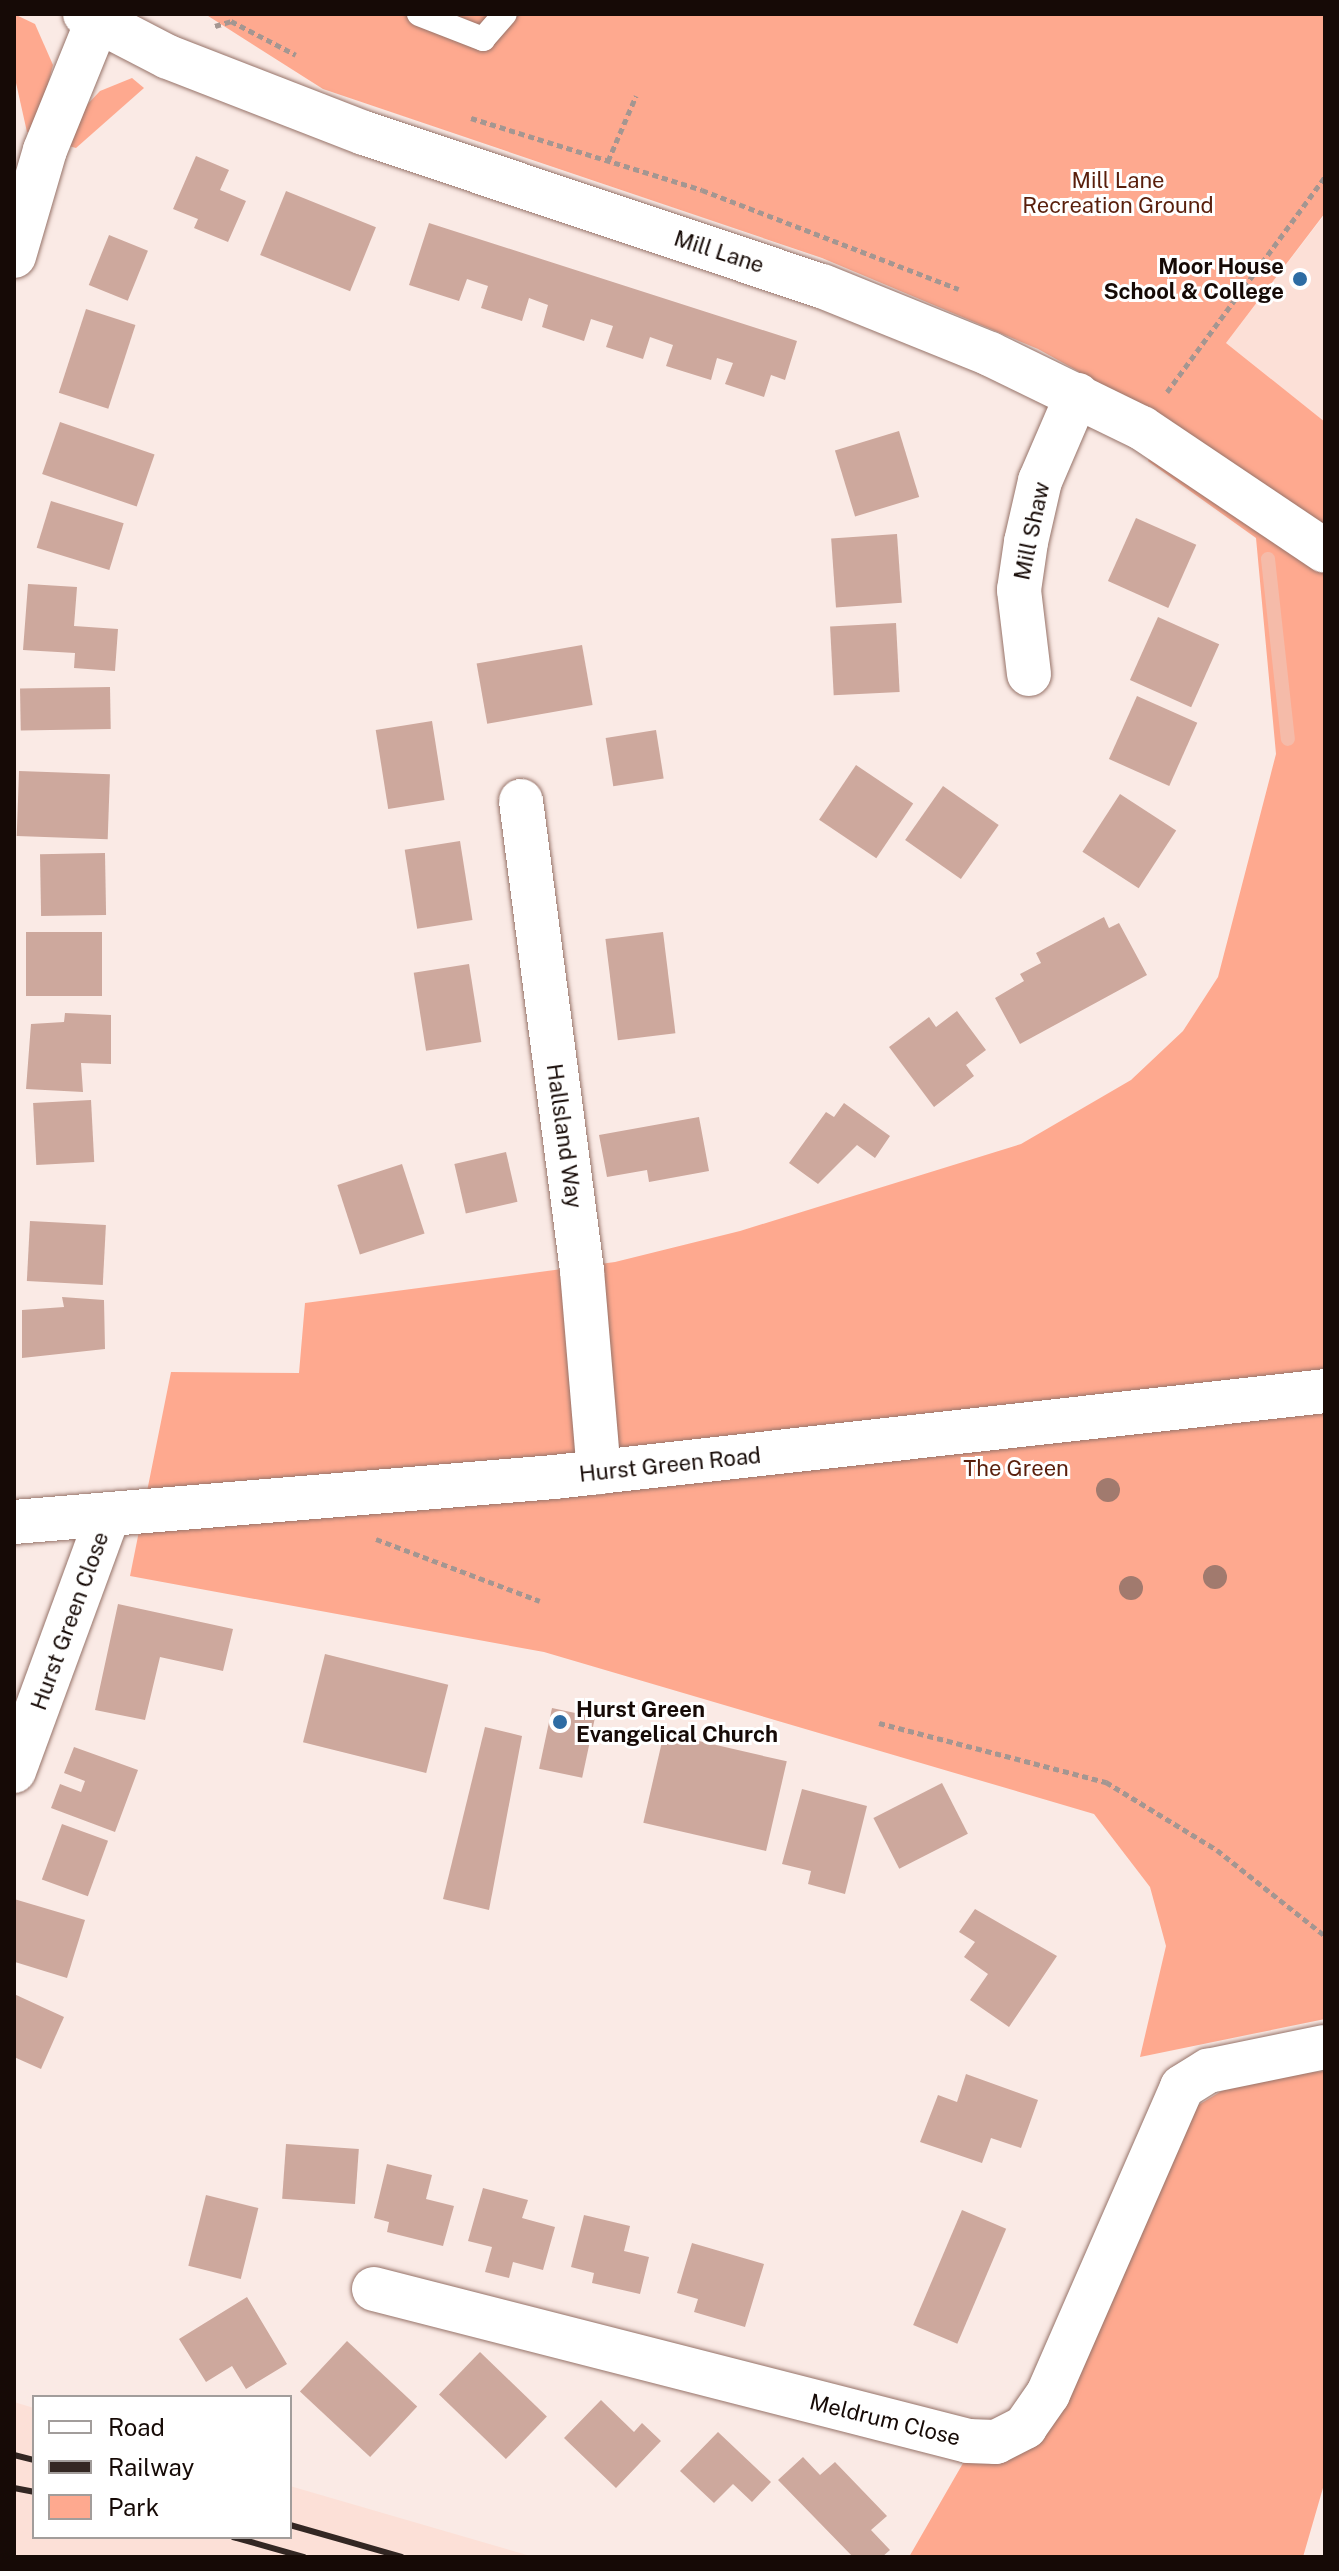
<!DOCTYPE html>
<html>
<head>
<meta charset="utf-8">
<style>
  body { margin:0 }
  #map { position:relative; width:1339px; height:2571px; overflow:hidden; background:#faeae5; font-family:"Public Sans",sans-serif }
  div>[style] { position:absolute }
  .built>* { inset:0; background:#fce0d7 }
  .green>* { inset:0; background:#fea98f }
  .stream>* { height:14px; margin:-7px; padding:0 7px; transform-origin:7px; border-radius:7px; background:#f5bba9 }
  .building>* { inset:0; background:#cda89d; transform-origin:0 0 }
  .path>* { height:5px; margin-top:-2.5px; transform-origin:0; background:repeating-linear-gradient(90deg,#a49691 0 6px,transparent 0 10px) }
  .roads { filter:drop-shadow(0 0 2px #967369) drop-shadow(0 0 2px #967369) }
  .service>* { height:24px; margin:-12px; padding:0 12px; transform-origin:12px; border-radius:12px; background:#fff }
  .minor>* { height:44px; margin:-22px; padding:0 22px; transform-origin:22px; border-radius:22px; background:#fff }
  .rail>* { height:6px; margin:-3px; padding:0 3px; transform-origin:3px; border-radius:3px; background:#332723 }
  .trees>* { width:24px; height:24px; margin:-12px; border-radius:50%; background:#a17a6e }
  .dots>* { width:22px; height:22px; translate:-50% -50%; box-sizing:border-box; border:4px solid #fff; border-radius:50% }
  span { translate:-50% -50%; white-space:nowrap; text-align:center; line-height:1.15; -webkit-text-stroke:6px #fff; paint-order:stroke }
  .park-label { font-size:22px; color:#591f0c }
  .street-label { font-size:22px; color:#160a06 }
  .poi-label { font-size:22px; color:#160a06; font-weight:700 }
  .right { translate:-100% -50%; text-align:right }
  .left { translate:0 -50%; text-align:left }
  .frame { position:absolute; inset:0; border:16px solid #160a06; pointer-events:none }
  .legend { position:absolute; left:32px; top:2395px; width:260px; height:144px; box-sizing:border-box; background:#fff; border:2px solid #a29d9b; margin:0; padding:10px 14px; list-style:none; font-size:24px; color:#160a06 }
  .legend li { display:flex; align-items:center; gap:16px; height:40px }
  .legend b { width:40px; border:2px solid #a29d9b }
</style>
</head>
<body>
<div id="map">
  <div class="built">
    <div style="clip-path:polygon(1325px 214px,1325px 422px,1226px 343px)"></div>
    <div style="clip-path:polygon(14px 2402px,34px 2408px,34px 2537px,290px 2537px,290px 2486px,534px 2557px,14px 2557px)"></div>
  </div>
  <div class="green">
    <div style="clip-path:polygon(14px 14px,35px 24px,53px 65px,35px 135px,27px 132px,14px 74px)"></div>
    <div style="clip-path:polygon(205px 14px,1325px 14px,1325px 213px,1226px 343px,1325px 422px,1325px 2019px,1140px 2057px,1166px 1946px,1150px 1887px,1094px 1814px,544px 1652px,130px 1576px,171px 1372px,299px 1373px,305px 1303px,615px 1262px,740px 1231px,1021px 1144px,1131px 1080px,1183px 1031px,1218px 977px,1276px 754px,1256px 538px,1148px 461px,1168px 421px,1038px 349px,822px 258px,323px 89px)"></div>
    <div style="clip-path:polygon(132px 78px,144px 88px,76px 148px,69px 146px,84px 108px,100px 91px)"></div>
    <div style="clip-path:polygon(1325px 2071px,1325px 2481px,1303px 2557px,909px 2557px,966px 2458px,994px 2457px,1180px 2116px,1240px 2080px)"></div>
  </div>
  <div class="stream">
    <div style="left:1268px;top:559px;width:181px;rotate:83.7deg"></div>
  </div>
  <div class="building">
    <div style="clip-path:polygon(196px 156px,229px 170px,220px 190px,246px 201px,228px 242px,194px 228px,198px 219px,173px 209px)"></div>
    <div style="left:286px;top:191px;width:97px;height:69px;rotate:22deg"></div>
    <div style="clip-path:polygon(429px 223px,797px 341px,785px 380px,771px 375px,764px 397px,725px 384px,733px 363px,717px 358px,711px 380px,666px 366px,673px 345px,650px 337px,643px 359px,606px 347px,613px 326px,591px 319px,584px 341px,542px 327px,548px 305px,529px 298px,522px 321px,481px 308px,488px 286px,467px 279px,459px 301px,409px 285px)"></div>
    <div style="left:109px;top:235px;width:42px;height:54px;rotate:22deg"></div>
    <div style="left:86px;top:309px;width:52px;height:88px;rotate:18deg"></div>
    <div style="left:60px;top:422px;width:100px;height:55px;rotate:19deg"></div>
    <div style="left:899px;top:431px;width:69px;height:67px;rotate:73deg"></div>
    <div style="left:51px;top:501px;width:76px;height:49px;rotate:17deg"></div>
    <div style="left:1136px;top:518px;width:66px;height:69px;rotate:24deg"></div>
    <div style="left:897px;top:534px;width:69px;height:66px;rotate:86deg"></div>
    <div style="clip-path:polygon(28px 584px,77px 587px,74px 626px,118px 629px,115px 671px,74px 668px,75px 653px,23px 650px)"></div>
    <div style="left:1158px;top:617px;width:67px;height:69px;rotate:24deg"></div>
    <div style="left:896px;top:623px;width:69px;height:66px;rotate:87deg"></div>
    <div style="left:582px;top:645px;width:61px;height:107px;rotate:80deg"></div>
    <div style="left:110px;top:687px;width:42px;height:90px;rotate:89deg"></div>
    <div style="left:1137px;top:696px;width:66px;height:69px;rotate:24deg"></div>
    <div style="left:432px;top:721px;width:80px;height:57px;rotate:81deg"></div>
    <div style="left:656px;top:730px;width:49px;height:51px;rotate:81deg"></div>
    <div style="left:856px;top:765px;width:69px;height:66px;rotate:34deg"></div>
    <div style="left:19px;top:771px;width:91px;height:65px;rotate:2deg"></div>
    <div style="left:943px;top:786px;width:68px;height:66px;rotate:35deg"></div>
    <div style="left:1120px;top:794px;width:67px;height:69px;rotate:33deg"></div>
    <div style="left:460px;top:841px;width:80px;height:56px;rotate:81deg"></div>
    <div style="left:105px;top:853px;width:62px;height:65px;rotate:89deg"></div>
    <div style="clip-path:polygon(1104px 917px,1109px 928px,1119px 923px,1147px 975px,1020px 1044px,995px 998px,1024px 981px,1020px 974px,1041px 963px,1036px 953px)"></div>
    <div style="left:26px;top:932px;width:76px;height:64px"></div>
    <div style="left:663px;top:932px;width:102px;height:58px;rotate:83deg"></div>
    <div style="left:469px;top:964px;width:79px;height:56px;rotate:81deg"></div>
    <div style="clip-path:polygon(957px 1011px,986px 1050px,966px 1065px,974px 1076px,934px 1107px,889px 1047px,929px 1017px,936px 1027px)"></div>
    <div style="clip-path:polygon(65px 1013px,111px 1015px,111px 1064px,81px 1063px,83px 1092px,26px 1089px,31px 1024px,64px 1022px)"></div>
    <div style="left:91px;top:1100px;width:62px;height:58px;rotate:87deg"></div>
    <div style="clip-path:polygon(844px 1103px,890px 1136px,875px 1158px,857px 1145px,818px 1184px,789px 1163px,826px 1112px,834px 1117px)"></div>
    <div style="clip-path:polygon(699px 1117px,709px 1171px,649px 1182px,647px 1170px,607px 1177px,599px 1135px)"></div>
    <div style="left:506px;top:1152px;width:51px;height:53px;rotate:77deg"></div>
    <div style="left:402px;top:1164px;width:73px;height:68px;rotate:72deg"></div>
    <div style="left:30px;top:1221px;width:76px;height:60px;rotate:3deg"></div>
    <div style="clip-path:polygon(62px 1297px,104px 1300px,105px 1349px,22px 1358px,22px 1310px,64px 1307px)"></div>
    <div style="clip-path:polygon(118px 1604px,233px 1629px,223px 1671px,160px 1657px,145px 1720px,95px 1710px)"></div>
    <div style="left:325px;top:1654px;width:127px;height:91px;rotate:14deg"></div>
    <div style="left:552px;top:1708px;width:44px;height:62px;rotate:12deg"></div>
    <div style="clip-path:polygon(485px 1727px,522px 1736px,489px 1910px,443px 1899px)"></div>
    <div style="left:664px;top:1733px;width:126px;height:92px;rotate:13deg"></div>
    <div style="clip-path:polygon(74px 1747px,138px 1770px,115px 1832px,51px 1808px,60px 1784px,81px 1792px,85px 1781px,64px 1773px)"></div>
    <div style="left:942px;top:1783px;width:57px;height:77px;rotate:63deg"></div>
    <div style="clip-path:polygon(802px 1789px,867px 1806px,845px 1894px,808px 1884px,811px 1871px,782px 1864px)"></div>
    <div style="left:62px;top:1824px;width:49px;height:59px;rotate:20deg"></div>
    <div style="clip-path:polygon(14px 1899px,85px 1920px,67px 1978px,15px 1962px)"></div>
    <div style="clip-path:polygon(975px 1909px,1057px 1956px,1009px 2027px,970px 2000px,988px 1974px,964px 1957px,975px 1942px,959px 1932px)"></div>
    <div style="clip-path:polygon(14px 1994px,64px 2017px,41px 2069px,14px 2057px)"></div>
    <div style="clip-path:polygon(966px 2074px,1038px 2100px,1021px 2148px,991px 2138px,982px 2163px,920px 2142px,938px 2095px,957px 2102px)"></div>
    <div style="left:286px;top:2144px;width:73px;height:55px;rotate:4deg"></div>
    <div style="clip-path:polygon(387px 2164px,432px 2175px,426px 2199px,454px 2206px,443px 2246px,387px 2232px,389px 2222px,374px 2218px)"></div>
    <div style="clip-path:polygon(483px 2188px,528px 2200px,522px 2218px,555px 2227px,543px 2270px,513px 2262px,509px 2278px,485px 2272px,492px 2247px,468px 2241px)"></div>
    <div style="left:206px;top:2195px;width:54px;height:73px;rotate:14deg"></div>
    <div style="left:962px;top:2210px;width:48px;height:125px;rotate:23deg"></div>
    <div style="clip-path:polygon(584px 2215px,630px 2226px,624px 2251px,649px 2257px,640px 2294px,592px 2283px,594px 2273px,571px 2267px)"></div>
    <div style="clip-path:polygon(692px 2243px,764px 2264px,745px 2327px,694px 2312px,698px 2299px,677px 2293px)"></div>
    <div style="clip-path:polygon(247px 2297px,287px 2364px,246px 2389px,232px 2366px,206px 2382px,179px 2339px)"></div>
    <div style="left:347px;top:2341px;width:96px;height:69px;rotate:43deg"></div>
    <div style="left:480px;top:2352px;width:93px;height:59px;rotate:44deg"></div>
    <div style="clip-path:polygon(601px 2400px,634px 2432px,642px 2423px,661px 2441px,616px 2488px,564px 2438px)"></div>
    <div style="clip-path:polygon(718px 2432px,771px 2482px,752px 2502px,733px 2484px,714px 2503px,680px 2471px)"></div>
    <div style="clip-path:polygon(803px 2457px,820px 2475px,835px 2462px,887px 2516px,871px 2530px,890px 2550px,882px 2557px,853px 2557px,778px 2480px)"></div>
  </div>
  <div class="path">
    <div style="left:215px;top:26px;width:17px;rotate:-17deg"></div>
    <div style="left:231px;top:21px;width:73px;rotate:27.6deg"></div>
    <div style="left:471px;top:118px;width:242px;rotate:17.3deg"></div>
    <div style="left:702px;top:190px;width:275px;rotate:21.1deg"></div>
    <div style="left:608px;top:161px;width:71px;rotate:-66.7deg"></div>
    <div style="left:1167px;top:392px;width:267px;rotate:-53.7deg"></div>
    <div style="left:376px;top:1539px;width:175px;rotate:20.7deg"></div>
    <div style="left:879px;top:1723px;width:235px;rotate:14.6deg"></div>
    <div style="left:1106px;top:1782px;width:130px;rotate:31.5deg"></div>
    <div style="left:1217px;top:1850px;width:138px;rotate:38.5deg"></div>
  </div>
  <div class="roads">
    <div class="service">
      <div style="left:419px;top:14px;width:69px;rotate:21.3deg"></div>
      <div style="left:483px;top:39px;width:33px;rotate:-49deg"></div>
    </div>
    <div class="minor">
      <div style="left:85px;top:14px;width:93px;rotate:27.4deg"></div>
      <div style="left:168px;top:57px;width:210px;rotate:21.2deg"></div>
      <div style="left:364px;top:133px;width:483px;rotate:18.5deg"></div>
      <div style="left:822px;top:286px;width:181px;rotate:22deg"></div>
      <div style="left:990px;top:354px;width:169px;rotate:26deg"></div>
      <div style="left:1142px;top:428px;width:220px;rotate:33.9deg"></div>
      <div style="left:14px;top:256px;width:110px;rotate:-73.7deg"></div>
      <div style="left:45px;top:150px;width:138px;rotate:-67.9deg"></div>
      <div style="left:1029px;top:674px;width:85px;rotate:-96.8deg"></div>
      <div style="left:1019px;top:590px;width:49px;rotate:-81.7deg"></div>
      <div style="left:1026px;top:542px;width:63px;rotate:-77.1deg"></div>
      <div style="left:1040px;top:481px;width:94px;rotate:-66.7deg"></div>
      <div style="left:521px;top:801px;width:474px;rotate:82.6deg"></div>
      <div style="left:582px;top:1271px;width:202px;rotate:85.2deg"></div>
      <div style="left:14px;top:1522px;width:542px;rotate:-4.76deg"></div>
      <div style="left:554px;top:1477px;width:776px;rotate:-6.36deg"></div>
      <div style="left:14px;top:1771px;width:272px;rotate:-69.8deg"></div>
      <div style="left:374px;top:2289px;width:613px;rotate:14.35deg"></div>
      <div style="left:968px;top:2441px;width:28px;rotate:2deg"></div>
      <div style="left:996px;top:2442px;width:33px;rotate:-27deg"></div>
      <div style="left:1025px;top:2427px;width:40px;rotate:-55.1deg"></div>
      <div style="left:1048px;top:2394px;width:335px;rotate:-66.4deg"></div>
      <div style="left:1182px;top:2087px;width:31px;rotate:-32deg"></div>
      <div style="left:1208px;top:2071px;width:119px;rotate:-11.6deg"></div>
    </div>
  </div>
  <div class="rail">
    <div style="left:14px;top:2455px;width:21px;rotate:14deg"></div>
    <div style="left:14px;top:2488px;width:20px;rotate:11deg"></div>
    <div style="left:290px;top:2525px;width:116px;rotate:15.9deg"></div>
    <div style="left:233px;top:2537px;width:74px;rotate:15.7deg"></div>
  </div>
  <div class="trees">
    <div style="left:1108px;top:1490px"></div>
    <div style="left:1215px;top:1577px"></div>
    <div style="left:1131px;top:1588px"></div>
  </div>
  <div class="dots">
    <div style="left:1300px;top:279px;background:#2e6ca3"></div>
    <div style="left:560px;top:1722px;background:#2e6ca3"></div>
  </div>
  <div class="park-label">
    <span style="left:1118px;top:193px">Mill Lane<br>Recreation Ground</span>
    <span style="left:1016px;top:1469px">The Green</span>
  </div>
  <div class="street-label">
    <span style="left:719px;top:252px;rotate:18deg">Mill Lane</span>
    <span style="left:1032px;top:531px;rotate:-78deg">Mill Shaw</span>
    <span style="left:564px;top:1136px;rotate:82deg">Hallsland Way</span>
    <span style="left:670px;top:1465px;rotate:-6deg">Hurst Green Road</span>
    <span style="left:70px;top:1621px;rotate:-70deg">Hurst Green Close</span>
    <span style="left:885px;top:2420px;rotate:14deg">Meldrum Close</span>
  </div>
  <div class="poi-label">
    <span class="right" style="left:1284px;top:279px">Moor House<br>School &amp; College</span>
    <span class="left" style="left:576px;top:1722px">Hurst Green<br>Evangelical Church</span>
  </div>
  <div class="frame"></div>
  <ul class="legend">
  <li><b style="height:10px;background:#fff"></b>Road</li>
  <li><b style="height:10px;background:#332723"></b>Railway</li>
  <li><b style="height:22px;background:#fea98f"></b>Park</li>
  </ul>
</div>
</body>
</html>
